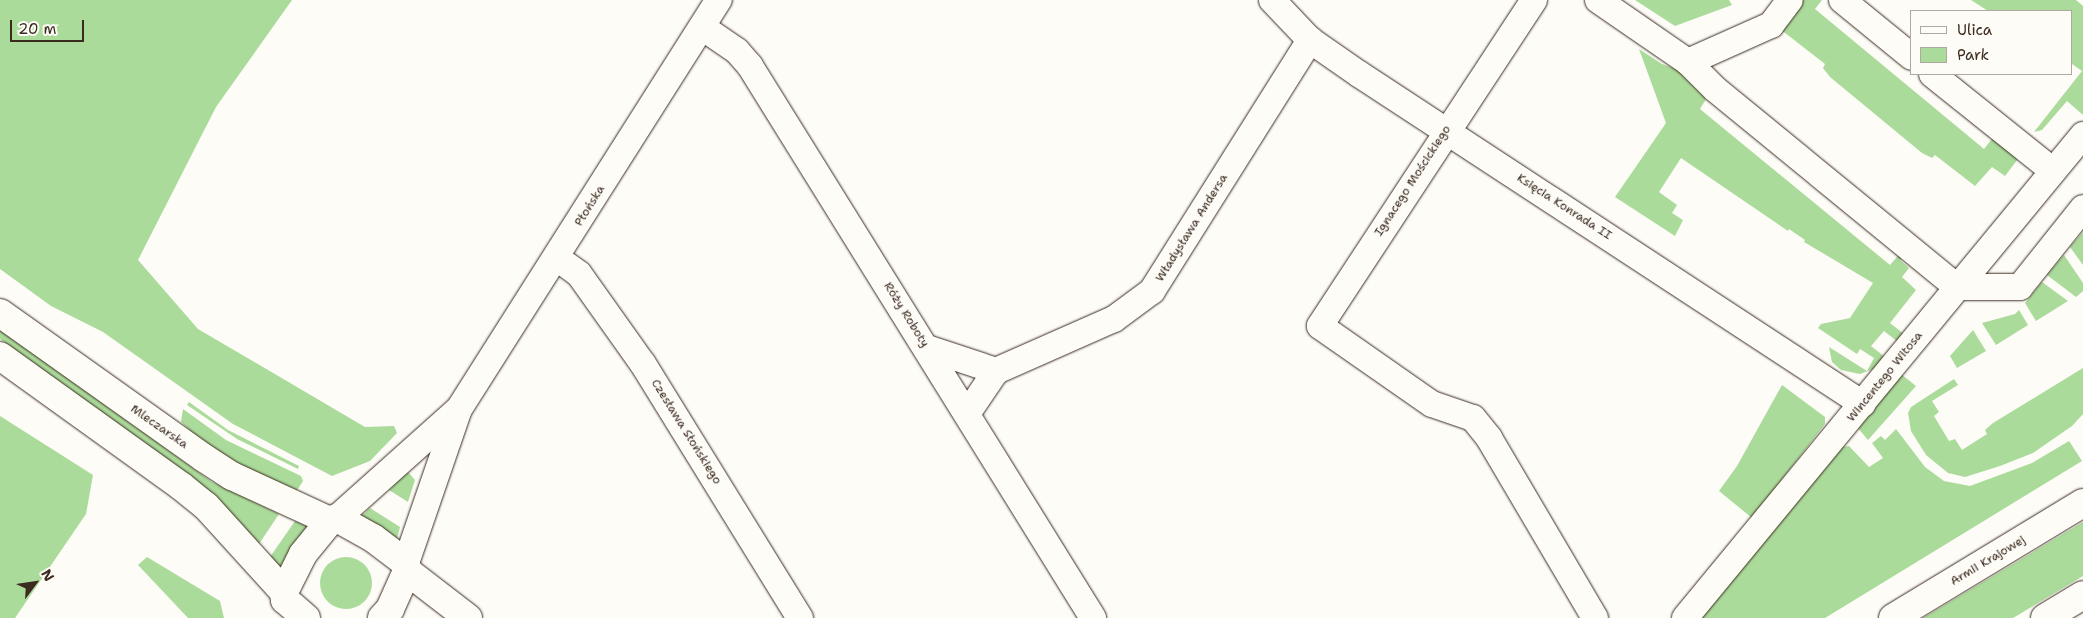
<!DOCTYPE html>
<html>
<head>
<meta charset="utf-8">
<style>
  body { margin:0 }
  #map { position:relative; width:2083px; height:618px; overflow:hidden; background:#fdfcf7; font-family:"Shantell Sans",sans-serif }
  div>[style] { position:absolute }
  .green>* { inset:0; background:#abdb9b }
  .round { border-radius:50% }
  .roads { filter:drop-shadow(0 0 1px #3b2a1e) drop-shadow(0 0 1px #3b2a1e) }
  .minor>* { height:26px; margin:-13px; padding:0 13px; transform-origin:13px; border-radius:13px; background:#fdfcf7 }
  .major>* { height:28px; margin:-14px; padding:0 14px; transform-origin:14px; border-radius:14px; background:#fdfcf7 }
  span { translate:-50% -50%; white-space:nowrap; text-align:center; line-height:1.15; -webkit-text-stroke:4px #fdfcf7; paint-order:stroke }
  .street-label { font-size:12px; color:#3b2a1e }
  .legend { position:absolute; left:1910px; top:10px; width:162px; height:65px; box-sizing:border-box; background:#fdfcf7; border:1px solid #afa8a0; margin:0; padding:6px 9px; list-style:none; font-size:15px; color:#3b2a1e }
  .legend li { display:flex; align-items:center; gap:10px; height:25px }
  .legend b { width:25px; border:1px solid #afa8a0 }
  .north { position:absolute; left:10px; top:558px; width:50px; height:50px; -webkit-text-stroke:4px #fdfcf7; paint-order:stroke; rotate:59deg; font-size:14px; font-weight:700; line-height:20px; text-align:center; color:#3b2a1e }
  .north::after { content:''; display:block; margin:auto; width:18px; height:22px; background:#3b2a1e; clip-path:polygon(50% 0,100% 100%,50% 72%,0 100%) }
  .scale { position:absolute; left:10px; top:20px; width:74px; height:22px; box-sizing:border-box; border:2px solid #3b2a1e; border-top:0; padding-left:6px; font-size:15px; line-height:18px; white-space:nowrap; color:#3b2a1e; -webkit-text-stroke:4px #fdfcf7; paint-order:stroke }
</style>
</head>
<body>
<div id="map">
  <div class="green">
    <div style="clip-path:polygon(0 0,292px 0,216px 107px,138px 260px,198px 329px,365px 427px,394px 426px,397px 433px,370px 461px,332px 476px,233px 424px,103px 332px,51px 306px,0 269px)"></div>
    <div style="clip-path:polygon(1635px 0,1729px 0,1732px 5px,1675px 26px)"></div>
    <div style="clip-path:polygon(1801px 0,1822px 0,1815px 9px,1984px 149px,1995px 135px,2021px 155px,2005px 176px,1992px 167px,1975px 186px,1935px 155px,1932px 158px,1922px 153px,1830px 77px,1823px 68px,1825px 64px,1780px 29px)"></div>
    <div style="clip-path:polygon(1971px 0,2076px 0,2083px 6px,2083px 115px,2067px 101px,2042px 130px,2034px 132px,2082px 71px,2072px 64px,2072px 11px,1988px 11px)"></div>
    <div style="clip-path:polygon(1639px 49px,1662px 64px,1676px 69px,1706px 99px,1700px 109px,1890px 265px,1902px 251px,1905px 254px,1900px 260px,1909px 268px,1902px 277px,1916px 290px,1890px 323px,1904px 334px,1898px 342px,1884px 331px,1871px 346px,1885px 357px,1876px 368px,1860px 374px,1841px 370px,1832px 362px,1829px 347px,1867px 371px,1874px 358px,1860px 349px,1857px 354px,1818px 328px,1821px 324px,1850px 318px,1873px 283px,1804px 242px,1805px 240px,1789px 229px,1788px 231px,1681px 158px,1659px 192px,1677px 205px,1672px 213px,1683px 220px,1675px 236px,1615px 197px,1666px 123px)"></div>
    <div style="clip-path:polygon(2083px 232px,2083px 265px,2070px 247px)"></div>
    <div style="clip-path:polygon(2064px 255px,2083px 283px,2083px 291px,2076px 297px,2047px 275px)"></div>
    <div style="clip-path:polygon(2042px 282px,2068px 301px,2036px 321px,2025px 303px)"></div>
    <div style="clip-path:polygon(2019px 310px,2028px 325px,1996px 345px,1982px 323px,2015px 314px)"></div>
    <div style="clip-path:polygon(0 329px,212px 482px,279px 514px,259px 544px,208px 490px,0 339px)"></div>
    <div style="clip-path:polygon(1973px 330px,1986px 351px,1957px 368px,1950px 356px)"></div>
    <div style="clip-path:polygon(2083px 368px,2083px 414px,2072px 426px,2033px 453px,2000px 466px,1965px 477px,1948px 473px,1926px 455px,1911px 431px,1908px 413px,1911px 407px,1954px 379px,1958px 385px,1932px 401px,1939px 412px,1934px 416px,1949px 441px,1955px 439px,1962px 450px,1987px 434px,1985px 430px,1993px 423px)"></div>
    <div style="clip-path:polygon(1901px 374px,1916px 386px,1868px 440px,1857px 427px)"></div>
    <div style="clip-path:polygon(1782px 385px,1825px 417px,1825px 424px,1752px 518px,1719px 491px,1737px 466px)"></div>
    <div style="clip-path:polygon(189px 402px,228px 430px,299px 466px,298px 469px,237px 439px,187px 405px)"></div>
    <div style="clip-path:polygon(183px 409px,226px 440px,301px 476px,303px 481px,296px 492px,239px 466px,207px 446px,181px 422px)"></div>
    <div style="clip-path:polygon(0 416px,93px 475px,86px 514px,15px 618px,0 618px)"></div>
    <div style="clip-path:polygon(1896px 429px,1925px 467px,1944px 481px,1970px 486px,2032px 463px,2069px 441px,2082px 461px,1825px 618px,1702px 618px,1840px 447px,1849px 446px,1869px 467px,1883px 458px,1872px 443px,1881px 436px,1885px 440px)"></div>
    <div style="clip-path:polygon(408px 472px,415px 480px,408px 502px,389px 490px)"></div>
    <div style="clip-path:polygon(370px 508px,400px 527px,397px 539px,360px 518px)"></div>
    <div style="clip-path:polygon(295px 521px,308px 526px,309px 531px,283px 567px,279px 566px,270px 557px)"></div>
    <div style="clip-path:polygon(2083px 522px,2083px 576px,2013px 618px,1923px 618px)"></div>
    <div class="round" style="left:320px;top:557px;width:52px;height:52px"></div>
    <div style="clip-path:polygon(147px 557px,220px 601px,224px 618px,188px 618px,138px 565px)"></div>
  </div>
  <div class="roads">
    <div class="minor">
      <div style="left:1272px;top:0;width:55px;rotate:46.5deg"></div>
      <div style="left:1310px;top:40px;width:60px;rotate:34.8deg"></div>
      <div style="left:1359px;top:74px;width:602px;rotate:33.22deg"></div>
      <div style="left:1534px;top:0;width:390px;rotate:123.3deg"></div>
      <div style="left:1320px;top:326px;width:136px;rotate:34.9deg"></div>
      <div style="left:1432px;top:404px;width:43px;rotate:18.9deg"></div>
      <div style="left:1473px;top:418px;width:26px;rotate:51deg"></div>
      <div style="left:1489px;top:438px;width:209px;rotate:59.5deg"></div>
      <div style="left:1598px;top:0;width:109px;rotate:34.6deg"></div>
      <div style="left:1688px;top:62px;width:38px;rotate:45deg"></div>
      <div style="left:1715px;top:89px;width:313px;rotate:39.3deg"></div>
      <div style="left:1957px;top:287px;width:63px"></div>
      <div style="left:2020px;top:287px;width:101px;rotate:-51.4deg"></div>
      <div style="left:1842px;top:0;width:90px;rotate:39.2deg"></div>
      <div style="left:702px;top:27px;width:42px;rotate:34.4deg"></div>
      <div style="left:737px;top:51px;width:20px;rotate:49deg"></div>
      <div style="left:750px;top:66px;width:650px;rotate:58.14deg"></div>
      <div style="left:1688px;top:62px;width:91px;rotate:-24deg"></div>
      <div style="left:1771px;top:25px;width:31px;rotate:-53deg"></div>
      <div style="left:1932px;top:74px;width:155px;rotate:38.7deg"></div>
      <div style="left:557px;top:258px;width:27px;rotate:36deg"></div>
      <div style="left:579px;top:274px;width:110px;rotate:54.6deg"></div>
      <div style="left:643px;top:364px;width:299px;rotate:58.3deg"></div>
      <div style="left:927px;top:348px;width:73px;rotate:18.4deg"></div>
      <div style="left:967px;top:414px;width:52px;rotate:-56deg"></div>
      <div style="left:996px;top:371px;width:129px;rotate:-23.8deg"></div>
      <div style="left:1114px;top:319px;width:47px;rotate:-36.4deg"></div>
      <div style="left:1152px;top:291px;width:297px;rotate:-57.8deg"></div>
      <div style="left:337px;top:518px;width:162px;rotate:-41.8deg"></div>
      <div style="left:406px;top:563px;width:163px;rotate:-71deg"></div>
      <div style="left:459px;top:409px;width:485px;rotate:-57.6deg"></div>
      <div style="left:1685px;top:618px;width:626px;rotate:-50.51deg"></div>
    </div>
    <div class="major">
      <div style="left:0;top:313px;width:250px;rotate:35.4deg"></div>
      <div style="left:204px;top:458px;width:33px;rotate:33deg"></div>
      <div style="left:232px;top:476px;width:108px;rotate:24.7deg"></div>
      <div style="left:0;top:356px;width:223px;rotate:35.7deg"></div>
      <div style="left:181px;top:486px;width:32px;rotate:39deg"></div>
      <div style="left:206px;top:506px;width:116px;rotate:47.8deg"></div>
      <div style="left:407px;top:571px;width:77px;rotate:37.6deg"></div>
      <div style="left:306px;top:618px;width:28px;rotate:-139deg"></div>
      <div style="left:285px;top:600px;width:8px;rotate:-97deg"></div>
      <div style="left:284px;top:592px;width:42px;rotate:-63.4deg"></div>
      <div style="left:303px;top:554px;width:43px;rotate:-50.7deg"></div>
      <div style="left:330px;top:521px;width:8px;rotate:-23deg"></div>
      <div style="left:337px;top:518px;width:41px;rotate:29.1deg"></div>
      <div style="left:373px;top:538px;width:41px;rotate:37.1deg"></div>
      <div style="left:406px;top:563px;width:8px;rotate:83deg"></div>
      <div style="left:407px;top:571px;width:42px;rotate:114.1deg"></div>
      <div style="left:390px;top:609px;width:12px;rotate:132deg"></div>
      <div style="left:1893px;top:618px;width:222px;rotate:-31.2deg"></div>
      <div style="left:2045px;top:618px;width:44px;rotate:-31.2deg"></div>
    </div>
  </div>
  <div class="street-label">
    <span style="left:1413px;top:181px;rotate:-57deg">Ignacego Mościckiego</span>
    <span style="left:590px;top:206px;rotate:-58deg">Płońska</span>
    <span style="left:1564px;top:207px;rotate:33deg">Księcia Konrada II</span>
    <span style="left:1192px;top:228px;rotate:-58deg">Władysława Andersa</span>
    <span style="left:906px;top:315px;rotate:58deg">Róży Roboty</span>
    <span style="left:1885px;top:377px;rotate:-51deg">Wincentego Witosa</span>
    <span style="left:159px;top:427px;rotate:35deg">Mleczarska</span>
    <span style="left:686px;top:432px;rotate:58deg">Czesława Słońskiego</span>
    <span style="left:1988px;top:561px;rotate:-31deg">Armii Krajowej</span>
  </div>
  <ul class="legend">
  <li><b style="height:6px;background:#fdfcf7"></b>Ulica</li>
  <li><b style="height:14px;background:#abdb9b"></b>Park</li>
  </ul>
  <div class="north">N</div>
  <div class="scale">20 m</div>
</div>
</body>
</html>
